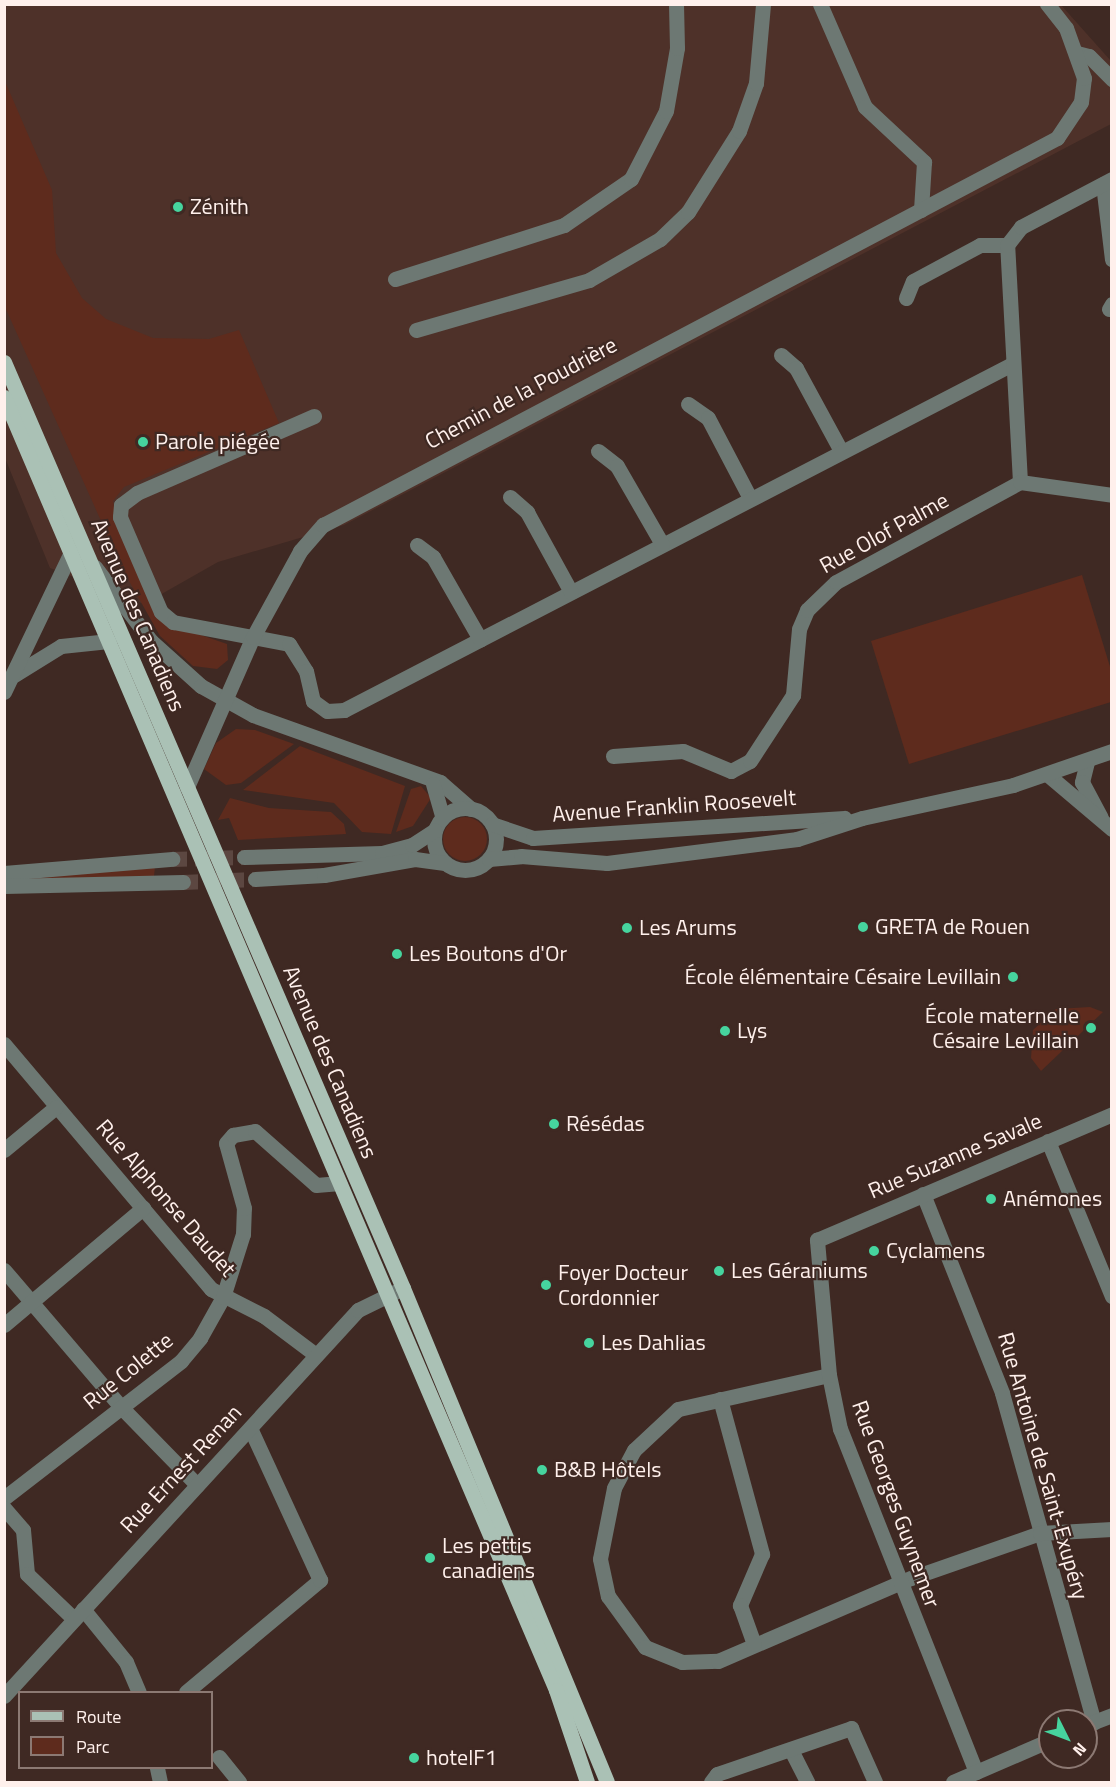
<!DOCTYPE html>
<html>
<head>
<meta charset="utf-8">
<style>
  body { margin:0 }
  #map { position:relative; width:1116px; height:1787px; overflow:hidden; background:#3f2923; font-family:"Titillium Web",sans-serif }
  div>[style] { position:absolute }
  .built>* { inset:0; background:#4e3129 }
  .green>* { inset:0; background:#5e2b1d }
  .round { border-radius:50% }
  .minor-tunnel>* { height:15px; margin-top:-7.5px; transform-origin:0; background:repeating-linear-gradient(90deg,#5c4741 0 15px,transparent 0 23px) }
  .minor>* { height:15px; margin:-7.5px; padding:0 7.5px; transform-origin:7.5px; border-radius:7.5px; background:#6d7873 }
  .minor>.ring { margin:-7.5px; padding:0; box-sizing:content-box; background:none; border:15px solid #6d7873; border-radius:50% }
  .major>* { height:15px; margin:-7.5px; padding:0 7.5px; transform-origin:7.5px; border-radius:7.5px; background:#aac1b5 }
  .dots>* { width:16px; height:16px; translate:-50% -50%; box-sizing:border-box; border:3px solid #3f2923; border-radius:50% }
  span { translate:-50% -50%; white-space:nowrap; text-align:center; line-height:1.15; -webkit-text-stroke:4.5px #3f2923; paint-order:stroke }
  .poi-label { font-size:22px; color:#fff0ec }
  .left { translate:0 -50%; text-align:left }
  .right { translate:-100% -50%; text-align:right }
  .street-label { font-size:22px; color:#fff0ec }
  .frame { position:absolute; inset:0; border:6px solid #fff0ec; pointer-events:none }
  .legend { position:absolute; left:18px; top:1691px; width:195px; height:78px; box-sizing:border-box; background:#3f2923; border:2px solid #8c7973; margin:0; padding:8px 10px; list-style:none; font-size:18px; color:#fff0ec }
  .legend li { display:flex; align-items:center; gap:12px; height:30px }
  .legend b { width:30px; border:2px solid #8c7973 }
  .north { position:absolute; left:1038px; top:1709px; width:60px; height:60px; box-sizing:border-box; background:#3f2923; border:2px solid #8c7973; border-radius:50%; rotate:132deg; font-size:16px; font-weight:700; line-height:24px; text-align:center; color:#fff0ec }
  .north::after { content:''; display:block; margin:auto; width:21px; height:27px; background:#46d49e; clip-path:polygon(50% 0,100% 100%,50% 72%,0 100%) }
</style>
</head>
<body>
<div id="map">
  <div class="built">
    <div style="clip-path:polygon(4px 5px,1061px 5px,1111px 61px,1111px 124px,344px 525px,218px 562px,144px 604px,50px 568px,5px 458px)"></div>
  </div>
  <div class="green">
    <div style="clip-path:polygon(4px 79px,52px 190px,56px 253px,82px 298px,106px 319px,153px 338px,209px 339px,239px 330px,279px 423px,124px 487px,113px 501px,116px 520px,166px 623px,227px 644px,228px 660px,217px 669px,193px 666px,160px 636px,124px 572px,5px 307px)"></div>
    <div style="clip-path:polygon(1082px 575px,1111px 670px,1111px 702px,909px 764px,871px 641px)"></div>
    <div style="clip-path:polygon(236px 729px,255px 730px,294px 744px,241px 783px,226px 785px,204px 769px,216px 743px)"></div>
    <div style="clip-path:polygon(300px 746px,405px 786px,391px 834px,362px 832px,334px 803px,243px 790px)"></div>
    <div style="clip-path:polygon(421px 786px,431px 798px,413px 826px,396px 832px,411px 789px)"></div>
    <div style="clip-path:polygon(230px 798px,269px 808px,331px 812px,344px 824px,346px 834px,238px 840px,229px 818px,218px 820px)"></div>
    <div class="round" style="left:443px;top:817px;width:44px;height:44px"></div>
    <div style="clip-path:polygon(155px 867px,154px 876px,5px 882px,5px 877px)"></div>
    <div style="clip-path:polygon(1090px 1007px,1103px 1012px,1041px 1071px,1031px 1058px,1033px 1030px,1056px 1009px)"></div>
  </div>
  <div class="minor-tunnel">
    <div style="left:172px;top:859px;width:72px;rotate:-1.6deg"></div>
    <div style="left:183px;top:882px;width:72px;rotate:-2.4deg"></div>
  </div>
  <div class="minor">
    <div style="left:820px;top:4px;width:112px;rotate:66.4deg"></div>
    <div style="left:865px;top:107px;width:81px;rotate:43deg"></div>
    <div style="left:924px;top:162px;width:48px;rotate:93.6deg"></div>
    <div style="left:1077px;top:53px;width:12px;rotate:14deg"></div>
    <div style="left:1089px;top:56px;width:33px;rotate:45deg"></div>
    <div style="left:1103px;top:184px;width:76px;rotate:83.2deg"></div>
    <div style="left:395px;top:279px;width:177px;rotate:-17.7deg"></div>
    <div style="left:564px;top:225px;width:81px;rotate:-34.5deg"></div>
    <div style="left:631px;top:179px;width:76px;rotate:-62.8deg"></div>
    <div style="left:666px;top:111px;width:64px;rotate:-80.1deg"></div>
    <div style="left:677px;top:48px;width:44px;rotate:-91.3deg"></div>
    <div style="left:906px;top:298px;width:18px;rotate:-68deg"></div>
    <div style="left:913px;top:281px;width:76px;rotate:-28.2deg"></div>
    <div style="left:980px;top:245px;width:27px"></div>
    <div style="left:1109px;top:309px;width:6px;rotate:-59deg"></div>
    <div style="left:416px;top:330px;width:180px;rotate:-16.1deg"></div>
    <div style="left:589px;top:280px;width:82px;rotate:-30deg"></div>
    <div style="left:660px;top:239px;width:39px;rotate:-44deg"></div>
    <div style="left:688px;top:212px;width:96px;rotate:-57.8deg"></div>
    <div style="left:739px;top:131px;width:51px;rotate:-70.5deg"></div>
    <div style="left:756px;top:83px;width:79px;rotate:-84.9deg"></div>
    <div style="left:781px;top:355px;width:20px;rotate:41deg"></div>
    <div style="left:796px;top:368px;width:94px;rotate:61.5deg"></div>
    <div style="left:688px;top:404px;width:24px;rotate:35deg"></div>
    <div style="left:708px;top:418px;width:90px;rotate:62.3deg"></div>
    <div style="left:314px;top:416px;width:193px;rotate:156.5deg"></div>
    <div style="left:137px;top:493px;width:20px;rotate:143deg"></div>
    <div style="left:121px;top:505px;width:12px;rotate:95deg"></div>
    <div style="left:120px;top:517px;width:103px;rotate:66.7deg"></div>
    <div style="left:161px;top:612px;width:16px;rotate:40deg"></div>
    <div style="left:173px;top:622px;width:118px;rotate:10.7deg"></div>
    <div style="left:289px;top:644px;width:32px;rotate:58deg"></div>
    <div style="left:306px;top:671px;width:31px;rotate:77deg"></div>
    <div style="left:313px;top:701px;width:17px;rotate:36deg"></div>
    <div style="left:327px;top:711px;width:17px;rotate:-3deg"></div>
    <div style="left:344px;top:710px;width:750px;rotate:-27.38deg"></div>
    <div style="left:598px;top:451px;width:24px;rotate:38deg"></div>
    <div style="left:617px;top:466px;width:90px;rotate:60deg"></div>
    <div style="left:1020px;top:482px;width:237px;rotate:-93.1deg"></div>
    <div style="left:1007px;top:245px;width:23px;rotate:-52deg"></div>
    <div style="left:1021px;top:227px;width:103px;rotate:-27.8deg"></div>
    <div style="left:510px;top:497px;width:23px;rotate:41deg"></div>
    <div style="left:527px;top:512px;width:91px;rotate:61.2deg"></div>
    <div style="left:417px;top:545px;width:20px;rotate:37deg"></div>
    <div style="left:433px;top:557px;width:95px;rotate:60.2deg"></div>
    <div style="left:95px;top:567px;width:93px;rotate:52.9deg"></div>
    <div style="left:151px;top:641px;width:67px;rotate:42deg"></div>
    <div style="left:201px;top:686px;width:60px;rotate:29.1deg"></div>
    <div style="left:253px;top:715px;width:199px;rotate:19.7deg"></div>
    <div style="left:440px;top:782px;width:41px;rotate:41.1deg"></div>
    <div style="left:14px;top:675px;width:55px;rotate:-31.7deg"></div>
    <div style="left:61px;top:646px;width:48px;rotate:-5.9deg"></div>
    <div style="left:4px;top:692px;width:155px;rotate:-64.4deg"></div>
    <div style="left:613px;top:756px;width:70px;rotate:-4.1deg"></div>
    <div style="left:683px;top:751px;width:52px;rotate:22.6deg"></div>
    <div style="left:731px;top:771px;width:21px;rotate:-28deg"></div>
    <div style="left:750px;top:761px;width:79px;rotate:-56.9deg"></div>
    <div style="left:793px;top:695px;width:66px;rotate:-84.8deg"></div>
    <div style="left:799px;top:629px;width:21px;rotate:-67deg"></div>
    <div style="left:807px;top:610px;width:40px;rotate:-44deg"></div>
    <div style="left:836px;top:582px;width:209px;rotate:-28.5deg"></div>
    <div style="left:1020px;top:482px;width:93px;rotate:8deg"></div>
    <div style="left:1087px;top:762px;width:21px;rotate:104deg"></div>
    <div style="left:1082px;top:782px;width:40px;rotate:62deg"></div>
    <div style="left:1048px;top:775px;width:84px;rotate:40.2deg"></div>
    <div style="left:433px;top:784px;width:35px;rotate:74deg"></div>
    <div style="left:187px;top:787px;width:164px;rotate:-66.3deg"></div>
    <div style="left:253px;top:637px;width:98px;rotate:-61.3deg"></div>
    <div style="left:300px;top:551px;width:35px;rotate:-49deg"></div>
    <div style="left:323px;top:525px;width:830px;rotate:-27.8deg"></div>
    <div style="left:1057px;top:138px;width:43px;rotate:-56.3deg"></div>
    <div style="left:1081px;top:102px;width:24px;rotate:-83deg"></div>
    <div style="left:1084px;top:78px;width:53px;rotate:-109.8deg"></div>
    <div style="left:1066px;top:28px;width:31px;rotate:-128deg"></div>
    <div class="ring" style="left:434px;top:808px;width:47px;height:47px"></div>
    <div style="left:492px;top:824px;width:43px;rotate:18.9deg"></div>
    <div style="left:533px;top:838px;width:312px;rotate:-3.7deg"></div>
    <div style="left:244px;top:857px;width:138px;rotate:-1.7deg"></div>
    <div style="left:382px;top:853px;width:31px;rotate:-15deg"></div>
    <div style="left:412px;top:845px;width:27px;rotate:-33deg"></div>
    <div style="left:489px;top:859px;width:32px;rotate:-5deg"></div>
    <div style="left:521px;top:856px;width:86px;rotate:4.7deg"></div>
    <div style="left:607px;top:863px;width:192px;rotate:-7.2deg"></div>
    <div style="left:797px;top:839px;width:68px;rotate:-17.9deg"></div>
    <div style="left:862px;top:818px;width:155px;rotate:-12.3deg"></div>
    <div style="left:1013px;top:785px;width:105px;rotate:-19deg"></div>
    <div style="left:4px;top:873px;width:169px;rotate:-4.8deg"></div>
    <div style="left:255px;top:879px;width:69px;rotate:-3.3deg"></div>
    <div style="left:324px;top:875px;width:92px;rotate:-10deg"></div>
    <div style="left:415px;top:859px;width:30px;rotate:8deg"></div>
    <div style="left:4px;top:886px;width:179px;rotate:-1.3deg"></div>
    <div style="left:4px;top:1044px;width:321px;rotate:49.8deg"></div>
    <div style="left:211px;top:1289px;width:59px;rotate:27deg"></div>
    <div style="left:264px;top:1316px;width:65px;rotate:36.9deg"></div>
    <div style="left:1048px;top:1141px;width:168px;rotate:67.6deg"></div>
    <div style="left:4px;top:1150px;width:67px;rotate:-39.6deg"></div>
    <div style="left:923px;top:1194px;width:214px;rotate:68.3deg"></div>
    <div style="left:1002px;top:1393px;width:342px;rotate:74.4deg"></div>
    <div style="left:4px;top:1270px;width:180px;rotate:49.5deg"></div>
    <div style="left:121px;top:1407px;width:109px;rotate:45.7deg"></div>
    <div style="left:4px;top:1325px;width:182px;rotate:-40.1deg"></div>
    <div style="left:829px;top:1375px;width:155px;rotate:167.3deg"></div>
    <div style="left:678px;top:1409px;width:60px;rotate:137deg"></div>
    <div style="left:634px;top:1450px;width:43px;rotate:117.8deg"></div>
    <div style="left:614px;top:1488px;width:72px;rotate:101.2deg"></div>
    <div style="left:600px;top:1559px;width:38px;rotate:78deg"></div>
    <div style="left:608px;top:1596px;width:63px;rotate:54deg"></div>
    <div style="left:645px;top:1647px;width:40px;rotate:22deg"></div>
    <div style="left:682px;top:1662px;width:36px;rotate:-2deg"></div>
    <div style="left:718px;top:1661px;width:210px;rotate:-23.3deg"></div>
    <div style="left:911px;top:1578px;width:137px;rotate:-19.2deg"></div>
    <div style="left:1040px;top:1533px;width:72px;rotate:-3.2deg"></div>
    <div style="left:720px;top:1399px;width:161px;rotate:74.8deg"></div>
    <div style="left:762px;top:1554px;width:56px;rotate:113.3deg"></div>
    <div style="left:740px;top:1605px;width:41px;rotate:70.3deg"></div>
    <div style="left:4px;top:1498px;width:224px;rotate:-37.7deg"></div>
    <div style="left:181px;top:1361px;width:30px;rotate:-50deg"></div>
    <div style="left:200px;top:1338px;width:47px;rotate:-60.7deg"></div>
    <div style="left:223px;top:1297px;width:66px;rotate:-72.4deg"></div>
    <div style="left:243px;top:1234px;width:26px;rotate:-88deg"></div>
    <div style="left:244px;top:1208px;width:67px;rotate:-105.5deg"></div>
    <div style="left:226px;top:1143px;width:11px;rotate:-49deg"></div>
    <div style="left:233px;top:1135px;width:22px;rotate:-10deg"></div>
    <div style="left:255px;top:1131px;width:81px;rotate:41.5deg"></div>
    <div style="left:316px;top:1185px;width:21px;rotate:-5deg"></div>
    <div style="left:4px;top:1508px;width:29px;rotate:49deg"></div>
    <div style="left:23px;top:1530px;width:44px;rotate:84.8deg"></div>
    <div style="left:27px;top:1574px;width:65px;rotate:43.8deg"></div>
    <div style="left:83px;top:1609px;width:68px;rotate:50.9deg"></div>
    <div style="left:126px;top:1662px;width:33px;rotate:67deg"></div>
    <div style="left:186px;top:1692px;width:175px;rotate:-39.9deg"></div>
    <div style="left:320px;top:1580px;width:167px;rotate:-114.7deg"></div>
    <div style="left:4px;top:1696px;width:524px;rotate:-47.48deg"></div>
    <div style="left:358px;top:1310px;width:50px;rotate:-26.1deg"></div>
    <div style="left:1086px;top:1725px;width:28px;rotate:-21deg"></div>
    <div style="left:792px;top:1752px;width:34px;rotate:63deg"></div>
    <div style="left:219px;top:1757px;width:32px;rotate:51deg"></div>
    <div style="left:157px;top:1768px;width:14px;rotate:78deg"></div>
    <div style="left:976px;top:1772px;width:369px;rotate:-111.6deg"></div>
    <div style="left:840px;top:1429px;width:55px;rotate:-101.5deg"></div>
    <div style="left:829px;top:1375px;width:136px;rotate:-95.1deg"></div>
    <div style="left:817px;top:1240px;width:321px;rotate:-23.1deg"></div>
    <div style="left:711px;top:1782px;width:10px;rotate:-53deg"></div>
    <div style="left:717px;top:1774px;width:142px;rotate:-18.9deg"></div>
    <div style="left:851px;top:1728px;width:59px;rotate:66deg"></div>
    <div style="left:953px;top:1782px;width:106px;rotate:-23.4deg"></div>
  </div>
  <div class="major">
    <div style="left:4px;top:362px;width:1008px;rotate:66.69deg"></div>
    <div style="left:403px;top:1288px;width:534px;rotate:67.56deg"></div>
    <div style="left:4px;top:397px;width:1406px;rotate:66.88deg"></div>
    <div style="left:556px;top:1690px;width:97px;rotate:71.4deg"></div>
  </div>
  <div class="dots">
    <div style="left:178px;top:207px;background:#46d49e"></div>
    <div style="left:143px;top:442px;background:#46d49e"></div>
    <div style="left:863px;top:927px;background:#46d49e"></div>
    <div style="left:627px;top:928px;background:#46d49e"></div>
    <div style="left:397px;top:954px;background:#46d49e"></div>
    <div style="left:1013px;top:977px;background:#46d49e"></div>
    <div style="left:1091px;top:1028px;background:#46d49e"></div>
    <div style="left:725px;top:1031px;background:#46d49e"></div>
    <div style="left:554px;top:1124px;background:#46d49e"></div>
    <div style="left:991px;top:1199px;background:#46d49e"></div>
    <div style="left:874px;top:1251px;background:#46d49e"></div>
    <div style="left:719px;top:1271px;background:#46d49e"></div>
    <div style="left:546px;top:1285px;background:#46d49e"></div>
    <div style="left:589px;top:1343px;background:#46d49e"></div>
    <div style="left:542px;top:1470px;background:#46d49e"></div>
    <div style="left:430px;top:1558px;background:#46d49e"></div>
    <div style="left:414px;top:1758px;background:#46d49e"></div>
  </div>
  <div class="poi-label">
    <span class="left" style="left:190px;top:207px">Zénith</span>
    <span class="left" style="left:155px;top:442px">Parole piégée</span>
    <span class="left" style="left:875px;top:927px">GRETA de Rouen</span>
    <span class="left" style="left:639px;top:928px">Les Arums</span>
    <span class="left" style="left:409px;top:954px">Les Boutons d'Or</span>
    <span class="right" style="left:1001px;top:977px">École élémentaire Césaire Levillain</span>
    <span class="right" style="left:1079px;top:1028px">École maternelle<br>Césaire Levillain</span>
    <span class="left" style="left:737px;top:1031px">Lys</span>
    <span class="left" style="left:566px;top:1124px">Résédas</span>
    <span class="left" style="left:1003px;top:1199px">Anémones</span>
    <span class="left" style="left:886px;top:1251px">Cyclamens</span>
    <span class="left" style="left:731px;top:1271px">Les Géraniums</span>
    <span class="left" style="left:558px;top:1285px">Foyer Docteur<br>Cordonnier</span>
    <span class="left" style="left:601px;top:1343px">Les Dahlias</span>
    <span class="left" style="left:554px;top:1470px">B&amp;B Hôtels</span>
    <span class="left" style="left:442px;top:1558px">Les pettis<br>canadiens</span>
    <span class="left" style="left:426px;top:1758px">hotelF1</span>
  </div>
  <div class="street-label">
    <span style="left:521px;top:393px;rotate:-28deg">Chemin de la Poudrière</span>
    <span style="left:884px;top:533px;rotate:-29deg">Rue Olof Palme</span>
    <span style="left:138px;top:615px;rotate:67deg">Avenue des Canadiens</span>
    <span style="left:674px;top:806px;rotate:-4deg">Avenue Franklin Roosevelt</span>
    <span style="left:330px;top:1062px;rotate:67deg">Avenue des Canadiens</span>
    <span style="left:955px;top:1156px;rotate:-23deg">Rue Suzanne Savale</span>
    <span style="left:166px;top:1198px;rotate:49deg">Rue Alphonse Daudet</span>
    <span style="left:128px;top:1371px;rotate:-39deg">Rue Colette</span>
    <span style="left:1043px;top:1466px;rotate:74deg">Rue Antoine de Saint-Exupéry</span>
    <span style="left:181px;top:1469px;rotate:-47deg">Rue Ernest Renan</span>
    <span style="left:896px;top:1504px;rotate:70deg">Rue Georges Guynemer</span>
  </div>
  <div class="frame"></div>
  <ul class="legend">
  <li><b style="height:8px;background:#aac1b5"></b>Route</li>
  <li><b style="height:16px;background:#5e2b1d"></b>Parc</li>
  </ul>
  <div class="north">N</div>
</div>
</body>
</html>
